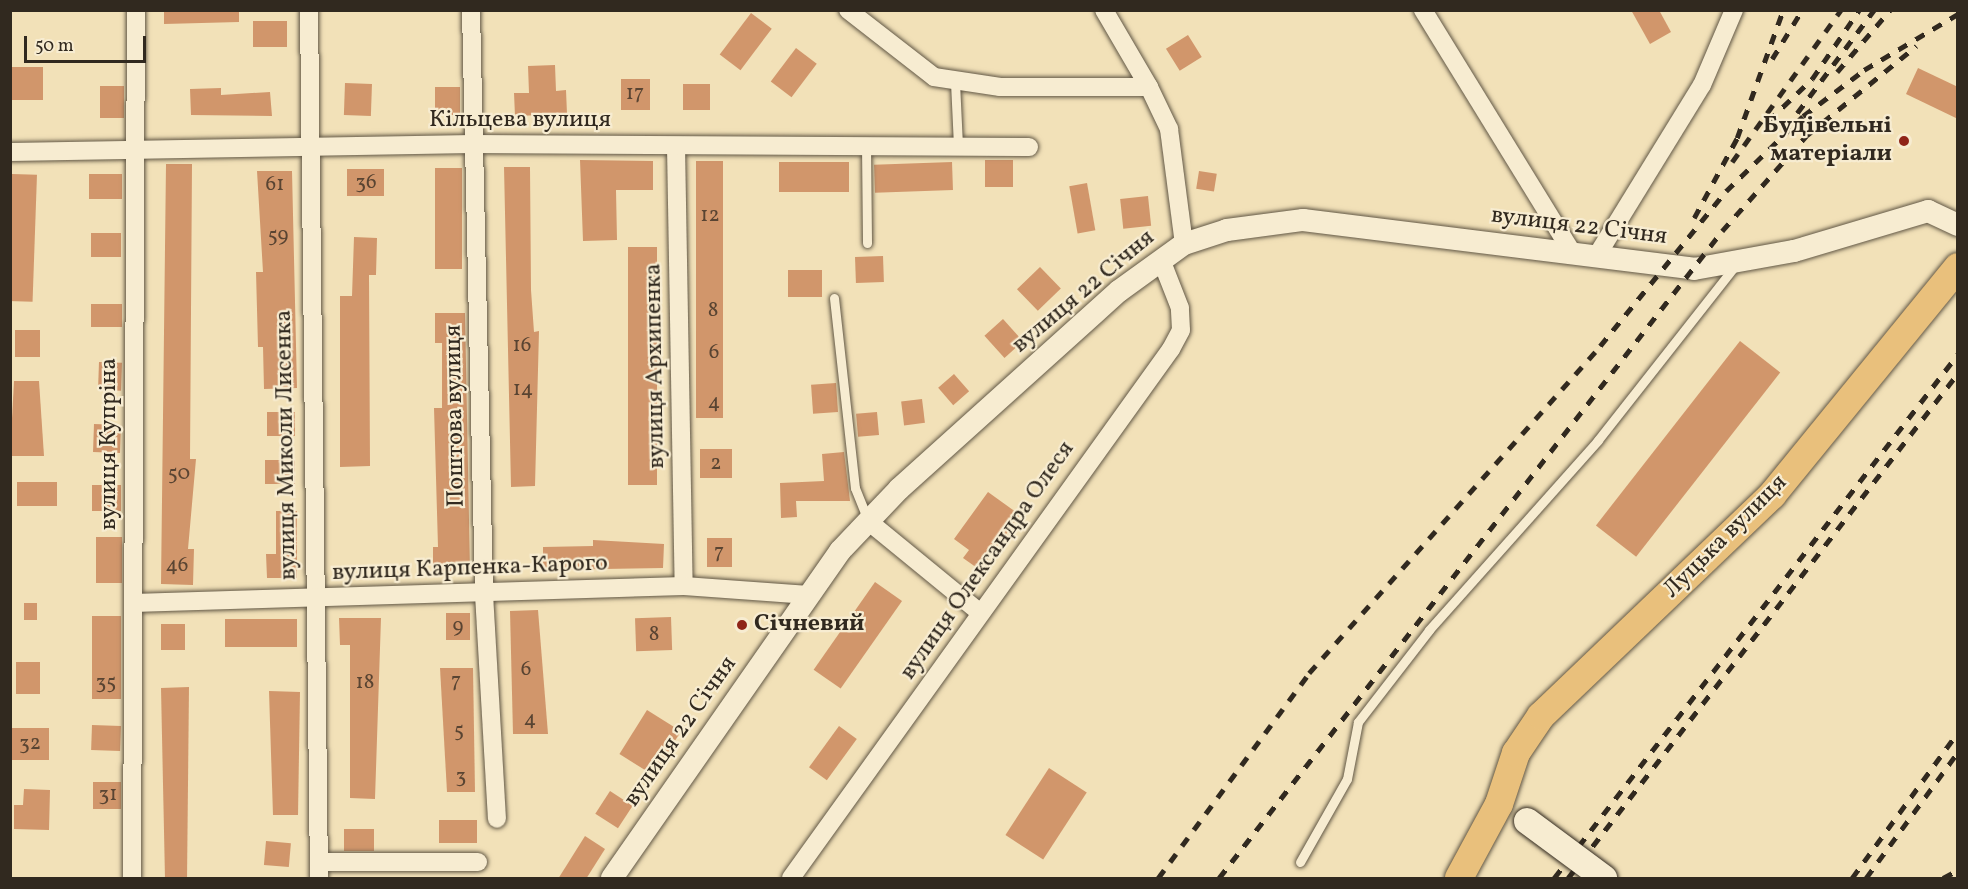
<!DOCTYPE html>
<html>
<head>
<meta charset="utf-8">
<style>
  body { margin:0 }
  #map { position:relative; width:1968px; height:889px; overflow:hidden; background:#f2e1b8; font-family:Vollkorn,serif }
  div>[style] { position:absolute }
  .building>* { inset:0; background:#d1966b; transform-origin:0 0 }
  .roads { filter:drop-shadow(0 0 2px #615745) drop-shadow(0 0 2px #615745) }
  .service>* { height:9px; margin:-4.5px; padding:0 4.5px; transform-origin:4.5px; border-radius:4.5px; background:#f7ecd1 }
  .minor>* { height:18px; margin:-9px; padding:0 9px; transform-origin:9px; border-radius:9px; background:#f7ecd1 }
  .tertiary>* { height:22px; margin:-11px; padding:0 11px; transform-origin:11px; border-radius:11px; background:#f7ecd1 }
  .trunk>* { height:28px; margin:-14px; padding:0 14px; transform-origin:14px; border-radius:14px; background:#e9c07c }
  .rail>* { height:4.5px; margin-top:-2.25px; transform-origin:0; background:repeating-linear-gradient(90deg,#31291f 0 10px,transparent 0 20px) }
  .bridges { filter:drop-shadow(0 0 2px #31291f) drop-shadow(0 0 2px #31291f) }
  .secondary-bridge>* { height:26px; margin:-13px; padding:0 13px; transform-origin:13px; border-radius:13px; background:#f7ecd1 }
  .dots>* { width:16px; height:16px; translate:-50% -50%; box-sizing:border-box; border:3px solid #f7ecd1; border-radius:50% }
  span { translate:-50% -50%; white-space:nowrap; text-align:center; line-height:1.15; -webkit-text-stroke:4.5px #f7ecd1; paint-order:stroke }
  .number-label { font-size:21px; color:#594432 }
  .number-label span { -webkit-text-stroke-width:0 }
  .street-label { font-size:24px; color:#31291f }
  .poi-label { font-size:24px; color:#31291f; font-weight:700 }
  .right { translate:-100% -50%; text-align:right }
  .left { translate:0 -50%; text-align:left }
  .frame { position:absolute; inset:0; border:12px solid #31291f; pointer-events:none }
  .scale { position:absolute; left:24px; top:36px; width:122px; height:27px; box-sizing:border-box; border:3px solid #31291f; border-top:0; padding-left:8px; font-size:18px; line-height:21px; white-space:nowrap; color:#31291f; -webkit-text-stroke:4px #f7ecd1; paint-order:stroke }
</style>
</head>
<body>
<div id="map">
  <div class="building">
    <div style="clip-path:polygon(164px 10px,239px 10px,239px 22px,164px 24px)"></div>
    <div style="clip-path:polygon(1631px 10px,1659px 10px,1671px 32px,1650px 44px)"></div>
    <div style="left:751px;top:13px;width:26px;height:52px;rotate:37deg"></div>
    <div style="left:253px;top:21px;width:34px;height:26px"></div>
    <div style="left:1188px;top:35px;width:26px;height:26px;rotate:58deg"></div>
    <div style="left:796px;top:48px;width:26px;height:42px;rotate:37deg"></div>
    <div style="clip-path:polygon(555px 65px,556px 91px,566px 90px,567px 114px,515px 116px,514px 93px,529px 93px,528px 66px)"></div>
    <div style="left:12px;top:67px;width:31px;height:33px"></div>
    <div style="clip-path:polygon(1918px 68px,1958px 87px,1958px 119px,1906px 94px)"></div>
    <div style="left:621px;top:79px;width:29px;height:31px"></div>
    <div style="left:345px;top:83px;width:27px;height:32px;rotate:2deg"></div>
    <div style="left:710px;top:84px;width:26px;height:27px;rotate:90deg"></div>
    <div style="left:100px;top:86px;width:24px;height:32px"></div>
    <div style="left:435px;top:87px;width:25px;height:28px"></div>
    <div style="clip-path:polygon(221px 88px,221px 95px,270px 92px,272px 116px,191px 115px,190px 89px)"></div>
    <div style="clip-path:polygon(580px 160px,653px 161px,653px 190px,616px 190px,617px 240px,583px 241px)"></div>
    <div style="left:985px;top:160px;width:28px;height:27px"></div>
    <div style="left:696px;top:161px;width:27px;height:257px"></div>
    <div style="left:849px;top:162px;width:30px;height:70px;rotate:90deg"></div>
    <div style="left:952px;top:162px;width:28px;height:78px;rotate:88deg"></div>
    <div style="clip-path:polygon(166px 164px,192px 164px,190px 459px,196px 459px,188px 549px,194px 549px,193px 585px,161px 584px)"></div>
    <div style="clip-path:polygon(504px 167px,530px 167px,531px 290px,534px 332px,539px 331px,535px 486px,511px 487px)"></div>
    <div style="left:435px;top:168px;width:27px;height:101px"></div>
    <div style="left:347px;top:169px;width:37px;height:27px"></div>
    <div style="clip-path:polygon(257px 171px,292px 171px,297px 388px,264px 389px,263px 347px,258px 347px,256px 272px,263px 272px)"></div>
    <div style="left:1199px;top:171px;width:18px;height:18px;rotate:9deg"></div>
    <div style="left:12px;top:174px;width:25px;height:127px;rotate:2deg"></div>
    <div style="left:89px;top:174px;width:33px;height:25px"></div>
    <div style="left:1087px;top:183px;width:48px;height:18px;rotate:80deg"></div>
    <div style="left:1148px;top:196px;width:30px;height:28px;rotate:84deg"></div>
    <div style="left:91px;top:233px;width:30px;height:24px"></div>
    <div style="clip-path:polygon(354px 237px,377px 238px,376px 275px,369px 275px,370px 466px,340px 467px,340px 296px,352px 296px)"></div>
    <div style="left:628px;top:247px;width:29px;height:238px"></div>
    <div style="left:883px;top:256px;width:26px;height:28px;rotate:88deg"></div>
    <div style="left:1040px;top:267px;width:30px;height:32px;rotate:46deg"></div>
    <div style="left:788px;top:270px;width:34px;height:27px"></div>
    <div style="left:91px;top:304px;width:31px;height:23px"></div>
    <div style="clip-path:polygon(435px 313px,465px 313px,470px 572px,433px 572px,433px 547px,438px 547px,434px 408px,442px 408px,442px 343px,435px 343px)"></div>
    <div style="left:1003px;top:319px;width:30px;height:25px;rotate:48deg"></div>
    <div style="left:15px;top:330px;width:25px;height:27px"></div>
    <div style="left:1740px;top:341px;width:51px;height:234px;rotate:38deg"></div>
    <div style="left:99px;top:362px;width:23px;height:28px;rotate:2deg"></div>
    <div style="left:954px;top:374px;width:23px;height:21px;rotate:49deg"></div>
    <div style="clip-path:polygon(14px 381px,39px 381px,44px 456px,10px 456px)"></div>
    <div style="left:836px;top:383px;width:29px;height:25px;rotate:86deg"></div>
    <div style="left:922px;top:399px;width:24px;height:21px;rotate:83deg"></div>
    <div style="left:295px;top:412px;width:24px;height:28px;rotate:90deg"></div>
    <div style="left:877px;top:412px;width:23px;height:21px;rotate:85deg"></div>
    <div style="left:94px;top:424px;width:27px;height:28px;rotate:2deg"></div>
    <div style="left:732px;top:449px;width:29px;height:32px;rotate:90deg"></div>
    <div style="clip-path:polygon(844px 452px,850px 501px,796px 501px,797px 517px,781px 518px,780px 483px,824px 481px,822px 454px)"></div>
    <div style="left:265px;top:460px;width:30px;height:24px"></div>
    <div style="left:17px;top:482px;width:40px;height:24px"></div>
    <div style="left:92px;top:485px;width:29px;height:26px"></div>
    <div style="clip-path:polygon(988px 492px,1020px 515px,980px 570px,963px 558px,969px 550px,954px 539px)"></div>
    <div style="clip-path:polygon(276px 511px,297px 511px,297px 578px,267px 578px,266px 554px,276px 554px)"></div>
    <div style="left:122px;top:537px;width:46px;height:26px;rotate:90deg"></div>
    <div style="left:707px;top:538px;width:25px;height:29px"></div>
    <div style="clip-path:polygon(593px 540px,664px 544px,663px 568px,543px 570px,543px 547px,593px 546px)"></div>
    <div style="left:875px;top:582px;width:33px;height:107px;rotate:35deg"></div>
    <div style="left:24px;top:603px;width:13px;height:17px"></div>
    <div style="clip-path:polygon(538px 610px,548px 734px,513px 734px,510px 611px)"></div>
    <div style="left:446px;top:613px;width:24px;height:27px"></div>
    <div style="left:121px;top:616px;width:83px;height:29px;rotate:90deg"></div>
    <div style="left:671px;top:617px;width:33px;height:36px;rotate:88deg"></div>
    <div style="clip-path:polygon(339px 618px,381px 618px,375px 799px,350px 798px,350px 645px,340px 645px)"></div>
    <div style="left:297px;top:619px;width:28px;height:72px;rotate:90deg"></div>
    <div style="left:185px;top:624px;width:26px;height:24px;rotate:90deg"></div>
    <div style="left:16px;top:662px;width:24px;height:32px"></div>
    <div style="clip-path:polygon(440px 668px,473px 668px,475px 792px,447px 792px)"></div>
    <div style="clip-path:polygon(189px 687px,187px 879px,165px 879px,161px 688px)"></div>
    <div style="clip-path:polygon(269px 691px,300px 692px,298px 815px,273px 815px)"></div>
    <div style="left:647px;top:710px;width:40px;height:52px;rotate:32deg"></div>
    <div style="left:92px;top:725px;width:29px;height:25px;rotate:2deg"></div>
    <div style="left:839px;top:726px;width:22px;height:51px;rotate:36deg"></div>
    <div style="left:10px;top:728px;width:39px;height:32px"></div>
    <div style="left:1049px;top:768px;width:45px;height:80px;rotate:33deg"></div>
    <div style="left:93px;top:782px;width:28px;height:27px"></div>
    <div style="clip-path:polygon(24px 789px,50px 790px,49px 830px,14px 829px,14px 805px,23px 805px)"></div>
    <div style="left:610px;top:791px;width:27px;height:27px;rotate:33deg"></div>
    <div style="left:439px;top:820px;width:38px;height:23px"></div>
    <div style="left:344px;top:829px;width:30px;height:22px"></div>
    <div style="clip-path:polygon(585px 836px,605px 849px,586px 879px,558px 879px)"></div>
    <div style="left:266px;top:841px;width:25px;height:24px;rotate:5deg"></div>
  </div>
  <div class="roads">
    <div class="service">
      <div style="left:955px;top:82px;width:64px;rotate:87.3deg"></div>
      <div style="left:866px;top:145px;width:98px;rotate:89.4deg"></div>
      <div style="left:834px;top:298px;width:191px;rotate:83.7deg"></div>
      <div style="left:855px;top:488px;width:35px;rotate:68deg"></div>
      <div style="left:1300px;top:862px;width:95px;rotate:-60.5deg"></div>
      <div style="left:1347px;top:779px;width:58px;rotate:-79.1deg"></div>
      <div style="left:1358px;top:722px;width:116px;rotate:-52.3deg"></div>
      <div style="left:1429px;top:630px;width:254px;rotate:-48.3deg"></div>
      <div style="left:1598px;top:440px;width:221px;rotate:-51.8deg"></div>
    </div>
    <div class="minor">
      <div style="left:309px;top:10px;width:868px;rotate:89.34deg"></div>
      <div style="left:471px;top:10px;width:584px;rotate:88.72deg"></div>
      <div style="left:484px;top:594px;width:225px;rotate:86.7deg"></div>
      <div style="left:848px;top:10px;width:109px;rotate:37.9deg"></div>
      <div style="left:934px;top:77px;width:67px;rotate:8.6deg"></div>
      <div style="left:1000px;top:87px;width:149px"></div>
      <div style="left:1149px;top:87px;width:47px;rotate:64.5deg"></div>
      <div style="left:1169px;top:129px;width:116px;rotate:82.6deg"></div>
      <div style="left:1104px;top:10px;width:89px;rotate:59.7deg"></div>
      <div style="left:1423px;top:10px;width:286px;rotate:58.4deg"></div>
      <div style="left:676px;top:146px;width:440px;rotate:89deg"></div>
      <div style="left:10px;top:152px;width:463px;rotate:-1deg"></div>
      <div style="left:473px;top:144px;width:556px;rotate:0.31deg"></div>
      <div style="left:1596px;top:257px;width:202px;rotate:-58.4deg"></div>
      <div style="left:1702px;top:85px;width:82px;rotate:-66.9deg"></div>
      <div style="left:868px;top:521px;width:144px;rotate:39.3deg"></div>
      <div style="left:133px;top:603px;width:551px;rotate:-1.77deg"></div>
      <div style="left:684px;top:586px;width:125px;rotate:4.1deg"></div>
      <div style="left:320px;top:862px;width:158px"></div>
      <div style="left:132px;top:878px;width:868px;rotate:-89.74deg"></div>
      <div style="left:791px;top:878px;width:651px;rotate:-54.31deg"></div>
      <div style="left:1171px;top:349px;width:21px;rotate:-62deg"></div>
      <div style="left:1181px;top:330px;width:22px;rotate:-93deg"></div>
      <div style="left:1180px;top:308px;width:49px;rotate:-111.4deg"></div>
    </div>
    <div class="tertiary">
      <div style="left:612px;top:878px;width:399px;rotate:-55.1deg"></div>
      <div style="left:840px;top:551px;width:86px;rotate:-46.4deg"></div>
      <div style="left:899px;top:489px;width:296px;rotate:-42deg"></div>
      <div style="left:1119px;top:291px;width:80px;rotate:-35.9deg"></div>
      <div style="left:1184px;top:244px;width:45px;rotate:-18deg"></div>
      <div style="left:1227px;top:230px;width:77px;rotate:-7.5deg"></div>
      <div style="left:1303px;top:220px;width:394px;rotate:7.1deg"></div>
      <div style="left:1694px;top:269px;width:102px;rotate:-10.2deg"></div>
      <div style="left:1794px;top:251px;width:140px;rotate:-16.6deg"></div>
      <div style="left:1928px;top:211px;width:33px;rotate:25deg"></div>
    </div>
    <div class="trunk">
      <div style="left:1459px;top:878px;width:84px;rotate:-61.6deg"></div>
      <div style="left:1499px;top:804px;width:54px;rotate:-71.6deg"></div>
      <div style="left:1516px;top:753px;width:45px;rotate:-56deg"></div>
      <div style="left:1541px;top:716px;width:320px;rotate:-43.7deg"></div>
      <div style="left:1772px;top:495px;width:294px;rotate:-50.8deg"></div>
    </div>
  </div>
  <div class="rail">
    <div style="left:1772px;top:59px;width:57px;rotate:-58.5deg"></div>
    <div style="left:1837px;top:72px;width:82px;rotate:-49.5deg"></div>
    <div style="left:1797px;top:113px;width:129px;rotate:-53.2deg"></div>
    <div style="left:1768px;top:121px;width:61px;rotate:-43.7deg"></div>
    <div style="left:1812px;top:79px;width:83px;rotate:-55.7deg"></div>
    <div style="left:1732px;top:162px;width:187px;rotate:-54.4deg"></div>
    <div style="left:1694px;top:218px;width:91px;rotate:-61.7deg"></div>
    <div style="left:1737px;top:138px;width:136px;rotate:-70.2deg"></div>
    <div style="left:1158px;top:878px;width:255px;rotate:-53.6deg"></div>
    <div style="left:1309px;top:673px;width:438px;rotate:-48.3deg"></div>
    <div style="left:1600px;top:346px;width:200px;rotate:-50.9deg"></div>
    <div style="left:1726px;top:191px;width:107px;rotate:-44.2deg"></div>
    <div style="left:1803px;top:116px;width:76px;rotate:-37deg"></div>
    <div style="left:1864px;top:70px;width:109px;rotate:-30.8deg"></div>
    <div style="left:1219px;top:878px;width:820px;rotate:-52.14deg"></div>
    <div style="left:1722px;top:231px;width:128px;rotate:-48.5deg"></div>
    <div style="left:1807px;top:135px;width:141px;rotate:-39.2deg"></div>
    <div style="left:1554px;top:878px;width:662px;rotate:-52.37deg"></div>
    <div style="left:1568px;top:878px;width:638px;rotate:-52.32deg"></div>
    <div style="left:1852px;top:878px;width:180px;rotate:-54deg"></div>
    <div style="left:1866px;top:878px;width:156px;rotate:-53.9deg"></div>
    <div style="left:1943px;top:878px;width:17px;rotate:-28deg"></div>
  </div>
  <div class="bridges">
    <div class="secondary-bridge">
      <div style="left:1527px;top:821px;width:96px;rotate:36.5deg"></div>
    </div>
  </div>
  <div class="dots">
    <div style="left:1904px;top:141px;background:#8f2418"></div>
    <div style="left:742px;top:625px;background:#8f2418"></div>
  </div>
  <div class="number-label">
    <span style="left:635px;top:94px">17</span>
    <span style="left:366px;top:183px">36</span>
    <span style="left:275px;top:185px">61</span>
    <span style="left:710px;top:216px">12</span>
    <span style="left:278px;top:236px">59</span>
    <span style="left:713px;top:311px">8</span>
    <span style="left:522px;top:346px">16</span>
    <span style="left:714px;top:353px">6</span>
    <span style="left:523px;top:390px">14</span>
    <span style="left:714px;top:403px">4</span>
    <span style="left:716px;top:464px">2</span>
    <span style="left:179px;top:474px">50</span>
    <span style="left:719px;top:553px">7</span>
    <span style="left:177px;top:566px">46</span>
    <span style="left:458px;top:627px">9</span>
    <span style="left:654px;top:635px">8</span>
    <span style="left:526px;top:670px">6</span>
    <span style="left:456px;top:682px">7</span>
    <span style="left:106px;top:683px">35</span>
    <span style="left:365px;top:683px">18</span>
    <span style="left:530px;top:720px">4</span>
    <span style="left:459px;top:731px">5</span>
    <span style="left:30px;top:744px">32</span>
    <span style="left:461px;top:777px">3</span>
    <span style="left:108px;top:795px">31</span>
  </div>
  <div class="street-label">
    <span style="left:520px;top:121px">Кільцева вулиця</span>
    <span style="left:1579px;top:227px;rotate:7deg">вулиця 22 Січня</span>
    <span style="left:1084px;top:292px;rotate:-40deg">вулиця 22 Січня</span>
    <span style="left:656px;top:366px;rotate:-91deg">вулиця Архипенка</span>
    <span style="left:456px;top:416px;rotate:-91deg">Поштова вулиця</span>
    <span style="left:110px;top:444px;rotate:-90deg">вулиця Купріна</span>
    <span style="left:287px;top:445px;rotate:-91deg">вулиця Миколи Лисенка</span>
    <span style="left:1726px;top:537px;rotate:-45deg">Луцька вулиця</span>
    <span style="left:988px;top:561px;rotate:-55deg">вулиця Олександра Олеся</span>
    <span style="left:470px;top:569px;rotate:-2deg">вулиця Карпенка-Карого</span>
    <span style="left:681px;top:732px;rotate:-55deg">вулиця 22 Січня</span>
  </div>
  <div class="poi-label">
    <span class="right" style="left:1892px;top:141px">Будівельні<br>матеріали</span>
    <span class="left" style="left:754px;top:625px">Січневий</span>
  </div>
  <div class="frame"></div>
  <div class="scale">50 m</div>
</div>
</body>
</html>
